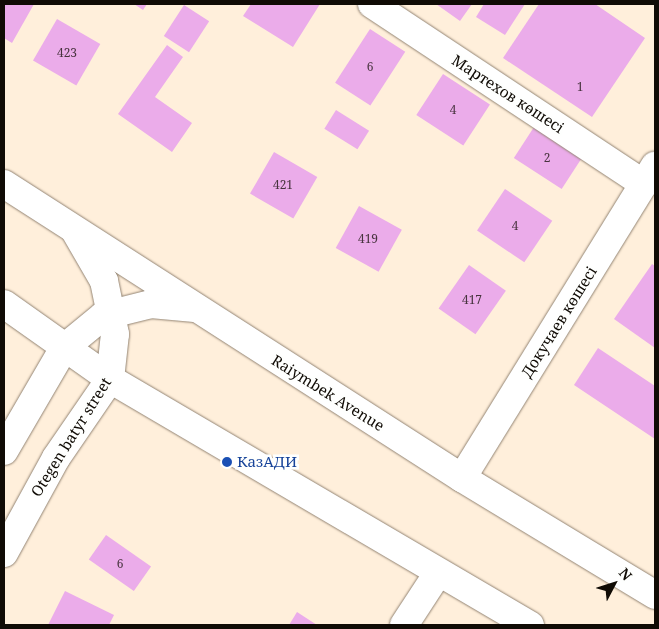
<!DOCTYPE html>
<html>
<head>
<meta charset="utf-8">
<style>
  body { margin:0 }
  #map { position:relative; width:659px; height:629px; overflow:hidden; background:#ffefdb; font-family:"Noto Serif",serif }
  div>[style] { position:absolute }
  .building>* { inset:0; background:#ebacea; transform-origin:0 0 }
  .roads { filter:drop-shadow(0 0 1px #938473) drop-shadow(0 0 1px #938473) }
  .minor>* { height:28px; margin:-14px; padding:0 14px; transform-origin:14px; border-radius:14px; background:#fff }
  .tertiary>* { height:28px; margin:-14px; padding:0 14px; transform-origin:14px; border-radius:14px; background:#fff }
  .secondary>* { height:28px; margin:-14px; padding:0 14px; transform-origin:14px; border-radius:14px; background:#fff }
  .primary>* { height:28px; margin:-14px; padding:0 14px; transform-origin:14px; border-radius:14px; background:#fff }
  .dots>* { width:14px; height:14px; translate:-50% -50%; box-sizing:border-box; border:2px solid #fefffe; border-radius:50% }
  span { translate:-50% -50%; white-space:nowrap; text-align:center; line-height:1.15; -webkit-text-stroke:5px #fefffe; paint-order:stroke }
  .number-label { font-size:12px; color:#47333e }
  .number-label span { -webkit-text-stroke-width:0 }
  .street-label { font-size:15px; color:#100b05 }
  .transit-label { font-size:15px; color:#164399 }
  .left { translate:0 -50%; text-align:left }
  .frame { position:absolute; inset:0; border:5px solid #100b05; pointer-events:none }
  .north { position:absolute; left:589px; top:559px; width:50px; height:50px; -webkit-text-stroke:4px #fefffe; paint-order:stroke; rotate:50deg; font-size:14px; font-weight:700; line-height:20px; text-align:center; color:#100b05 }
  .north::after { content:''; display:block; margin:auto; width:18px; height:22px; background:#100b05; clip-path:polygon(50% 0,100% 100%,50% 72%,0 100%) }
</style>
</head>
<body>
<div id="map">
  <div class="building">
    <div style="clip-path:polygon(4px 4px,34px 4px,12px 43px,4px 38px)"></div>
    <div style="clip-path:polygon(134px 4px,147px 4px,143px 10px)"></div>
    <div style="clip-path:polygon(251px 4px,320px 4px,293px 47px,243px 16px)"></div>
    <div style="clip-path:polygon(436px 4px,472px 4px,460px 21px)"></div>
    <div style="clip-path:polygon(484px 4px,525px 4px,505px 35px,476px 17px)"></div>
    <div style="clip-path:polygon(539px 4px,595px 4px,645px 38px,592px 117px,503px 58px)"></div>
    <div style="left:184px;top:5px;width:30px;height:37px;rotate:33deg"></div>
    <div style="left:57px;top:19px;width:50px;height:48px;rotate:30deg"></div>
    <div style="left:370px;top:29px;width:42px;height:64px;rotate:33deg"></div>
    <div style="clip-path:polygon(167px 45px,183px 57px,155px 97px,192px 123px,172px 152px,118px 114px)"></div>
    <div style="left:443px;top:74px;width:56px;height:49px;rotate:33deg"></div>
    <div style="left:336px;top:110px;width:39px;height:22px;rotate:32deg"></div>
    <div style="left:534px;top:127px;width:57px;height:37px;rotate:33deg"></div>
    <div style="left:274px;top:152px;width:50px;height:48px;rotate:30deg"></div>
    <div style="left:505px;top:189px;width:57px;height:50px;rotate:34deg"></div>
    <div style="left:359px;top:206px;width:49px;height:48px;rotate:29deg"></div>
    <div style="clip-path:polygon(652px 264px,655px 266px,655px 348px,614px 319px)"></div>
    <div style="left:469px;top:265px;width:45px;height:53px;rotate:35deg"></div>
    <div style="clip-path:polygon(598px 348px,655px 386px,655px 439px,574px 385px)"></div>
    <div style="left:106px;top:535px;width:55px;height:30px;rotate:35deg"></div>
    <div style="clip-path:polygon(65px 591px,114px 615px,109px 625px,48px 625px)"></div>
    <div style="clip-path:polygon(297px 612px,317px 625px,289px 625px)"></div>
  </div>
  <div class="roads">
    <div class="minor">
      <div style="left:372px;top:4px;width:326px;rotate:33.5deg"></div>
      <div style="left:404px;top:625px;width:62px;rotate:-56.8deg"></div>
    </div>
    <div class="tertiary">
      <div style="left:462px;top:478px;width:367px;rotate:-58.3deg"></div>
    </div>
    <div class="secondary">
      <div style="left:4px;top:451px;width:119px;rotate:-59.8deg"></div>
      <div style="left:64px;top:348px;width:50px;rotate:-39.4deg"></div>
      <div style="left:103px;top:316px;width:49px;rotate:-14deg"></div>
      <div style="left:151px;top:304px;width:44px;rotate:5.2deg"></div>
      <div style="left:4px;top:553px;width:108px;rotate:-61.3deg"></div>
      <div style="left:56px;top:458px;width:96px;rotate:-55.6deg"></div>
      <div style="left:110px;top:379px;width:45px;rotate:-83.7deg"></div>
      <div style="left:115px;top:334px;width:54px;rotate:-101.7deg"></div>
      <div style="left:104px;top:281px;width:58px;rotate:-120.1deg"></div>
    </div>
    <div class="primary">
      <div style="left:4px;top:184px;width:544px;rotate:32.7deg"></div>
      <div style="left:462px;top:478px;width:226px;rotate:31.2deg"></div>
      <div style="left:4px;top:304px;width:130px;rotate:35.3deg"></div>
      <div style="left:110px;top:379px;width:487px;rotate:30.4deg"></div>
    </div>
  </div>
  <div class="dots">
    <div style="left:227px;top:462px;background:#1a4fb4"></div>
  </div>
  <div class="number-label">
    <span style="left:67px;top:53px">423</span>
    <span style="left:370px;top:67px">6</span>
    <span style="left:580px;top:87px">1</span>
    <span style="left:453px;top:110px">4</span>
    <span style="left:547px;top:158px">2</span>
    <span style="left:283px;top:185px">421</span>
    <span style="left:515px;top:226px">4</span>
    <span style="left:368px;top:239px">419</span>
    <span style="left:472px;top:300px">417</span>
    <span style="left:120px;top:564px">6</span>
  </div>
  <div class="street-label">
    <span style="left:508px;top:94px;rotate:33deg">Мартехов көшесі</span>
    <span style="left:559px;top:322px;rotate:-58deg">Докучаев көшесі</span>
    <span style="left:328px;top:393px;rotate:32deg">Raiymbek Avenue</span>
    <span style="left:71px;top:437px;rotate:-58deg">Otegen batyr street</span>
  </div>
  <div class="transit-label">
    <span class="left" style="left:237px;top:462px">КазАДИ</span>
  </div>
  <div class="frame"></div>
  <div class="north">N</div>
</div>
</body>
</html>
